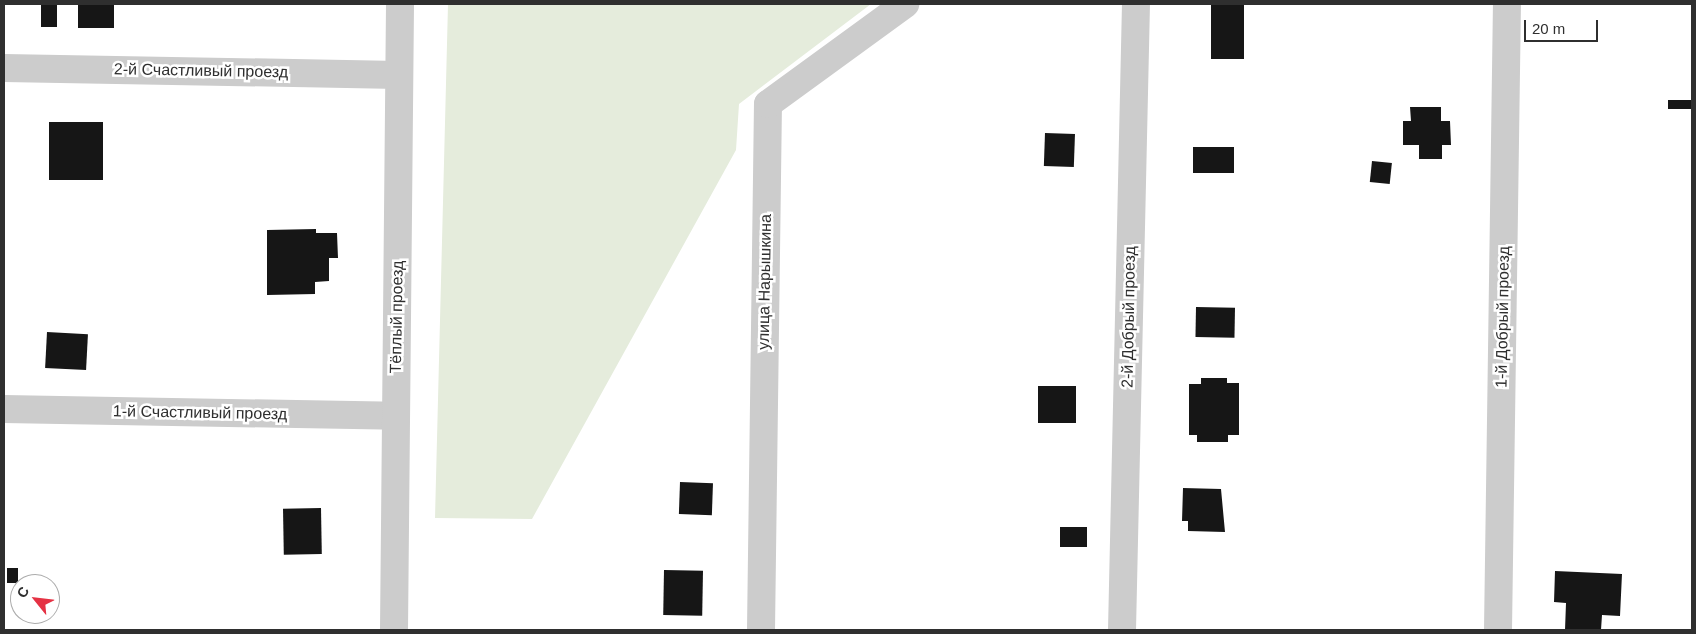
<!DOCTYPE html>
<html>
<head>
<meta charset="utf-8">
<style>
  body { margin:0 }
  #map { position:relative; width:1696px; height:634px; overflow:hidden; background:#fff; font-family:Arial,sans-serif }
  div>[style] { position:absolute }
  .green>* { inset:0; background:#e5ecdc }
  .building>* { inset:0; background:#161616; transform-origin:0 0 }
  .minor>* { height:28px; margin:-14px; padding:0 14px; transform-origin:14px; border-radius:14px; background:#ccc }
  span { translate:-50% -50%; white-space:nowrap; text-align:center; line-height:1.15; -webkit-text-stroke:5px #fff; paint-order:stroke }
  .street-label { font-size:16px; color:#2f2f2f }
  .frame { position:absolute; inset:0; border:5px solid #2f2f2f; pointer-events:none }
  .north { position:absolute; left:10px; top:574px; width:50px; height:50px; box-sizing:border-box; background:#fff; border:1px solid #acacac; border-radius:50%; rotate:299deg; font-size:14px; font-weight:700; line-height:20px; text-align:center; color:#2f2f2f }
  .north::after { content:''; display:block; margin:auto; width:18px; height:22px; background:#e53244; clip-path:polygon(50% 0,100% 100%,50% 72%,0 100%) }
  .scale { position:absolute; left:1524px; top:20px; width:74px; height:22px; box-sizing:border-box; border:2px solid #2f2f2f; border-top:0; padding-left:6px; font-size:15px; line-height:18px; white-space:nowrap; color:#2f2f2f; -webkit-text-stroke:4px #fff; paint-order:stroke }
</style>
</head>
<body>
<div id="map">
  <div class="green">
    <div style="clip-path:polygon(448px 4px,871px 4px,739px 104px,736px 150px,532px 519px,435px 518px)"></div>
  </div>
  <div class="building">
    <div style="left:41px;top:4px;width:16px;height:23px"></div>
    <div style="left:78px;top:4px;width:36px;height:24px"></div>
    <div style="left:1211px;top:4px;width:33px;height:55px"></div>
    <div style="left:1692px;top:100px;width:9px;height:24px;rotate:90deg"></div>
    <div style="clip-path:polygon(1410px 107px,1441px 107px,1441px 121px,1450px 121px,1451px 145px,1442px 145px,1442px 159px,1419px 159px,1419px 145px,1403px 145px,1403px 121px,1411px 121px)"></div>
    <div style="left:49px;top:122px;width:54px;height:58px"></div>
    <div style="left:1045px;top:133px;width:30px;height:33px;rotate:2deg"></div>
    <div style="left:1193px;top:147px;width:41px;height:26px"></div>
    <div style="left:1372px;top:161px;width:20px;height:21px;rotate:6deg"></div>
    <div style="clip-path:polygon(316px 229px,316px 233px,337px 233px,338px 258px,329px 258px,329px 281px,315px 282px,315px 294px,267px 295px,267px 230px)"></div>
    <div style="left:1196px;top:307px;width:39px;height:30px;rotate:1deg"></div>
    <div style="left:47px;top:332px;width:41px;height:36px;rotate:3deg"></div>
    <div style="clip-path:polygon(1201px 378px,1227px 378px,1227px 383px,1239px 383px,1239px 435px,1228px 435px,1228px 442px,1197px 442px,1197px 435px,1189px 435px,1189px 384px,1201px 384px)"></div>
    <div style="left:1038px;top:386px;width:38px;height:37px"></div>
    <div style="left:680px;top:482px;width:33px;height:32px;rotate:2deg"></div>
    <div style="clip-path:polygon(1183px 488px,1221px 489px,1225px 532px,1188px 531px,1188px 521px,1182px 521px)"></div>
    <div style="left:321px;top:508px;width:46px;height:38px;rotate:89deg"></div>
    <div style="left:1087px;top:527px;width:20px;height:27px;rotate:90deg"></div>
    <div style="left:7px;top:568px;width:11px;height:15px"></div>
    <div style="left:664px;top:570px;width:39px;height:45px;rotate:1deg"></div>
    <div style="clip-path:polygon(1555px 571px,1622px 574px,1620px 616px,1602px 615px,1601px 630px,1565px 630px,1566px 603px,1554px 602px)"></div>
  </div>
  <div class="minor">
    <div style="left:4px;top:68px;width:395px;rotate:1deg"></div>
    <div style="left:4px;top:409px;width:392px;rotate:1deg"></div>
    <div style="left:394px;top:630px;width:626px;rotate:-89.45deg"></div>
    <div style="left:761px;top:630px;width:526px;rotate:-89.24deg"></div>
    <div style="left:768px;top:104px;width:170px;rotate:-36.1deg"></div>
    <div style="left:1122px;top:630px;width:626px;rotate:-88.72deg"></div>
    <div style="left:1498px;top:630px;width:626px;rotate:-89.18deg"></div>
  </div>
  <div class="street-label">
    <span style="left:201px;top:71px;rotate:1deg">2-й Счастливый проезд</span>
    <span style="left:765px;top:282px;rotate:-89deg">улица Нарышкина</span>
    <span style="left:397px;top:317px;rotate:-89deg">Тёплый проезд</span>
    <span style="left:1129px;top:317px;rotate:-89deg">2-й Добрый проезд</span>
    <span style="left:1503px;top:317px;rotate:-89deg">1-й Добрый проезд</span>
    <span style="left:200px;top:413px;rotate:1deg">1-й Счастливый проезд</span>
  </div>
  <div class="frame"></div>
  <div class="north">С</div>
  <div class="scale">20 m</div>
</div>
</body>
</html>
